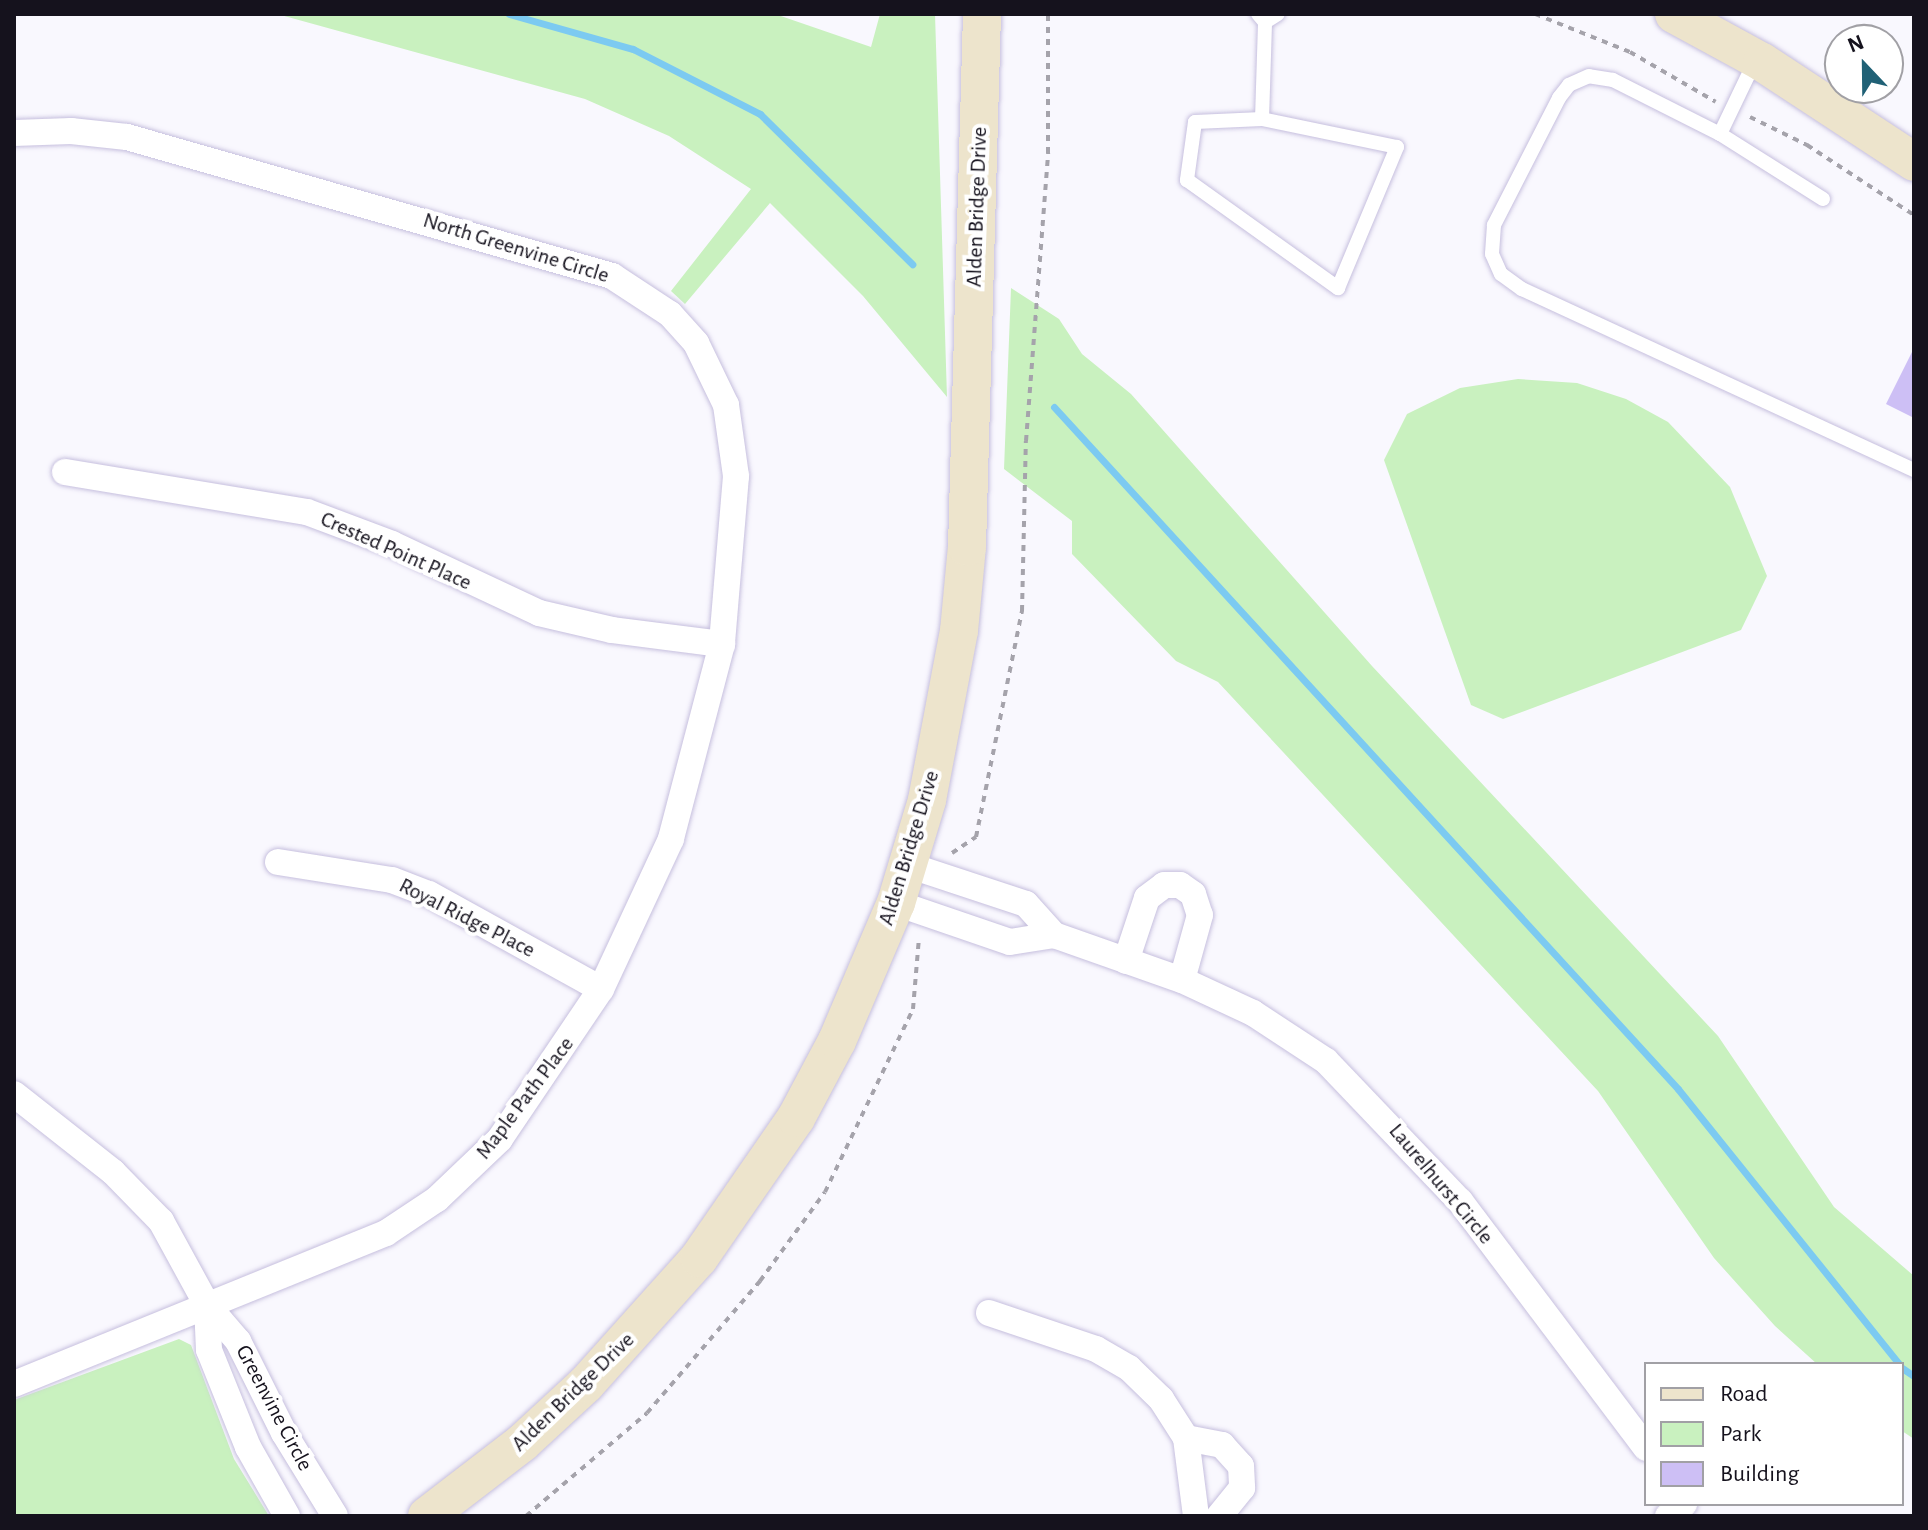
<!DOCTYPE html>
<html>
<head>
<meta charset="utf-8">
<style>
  body { margin:0 }
  #map { position:relative; width:1928px; height:1530px; overflow:hidden; background:#f9f8fe; font-family:"Alegreya Sans",sans-serif }
  div>[style] { position:absolute }
  .green>* { inset:0; background:#c9f1bf }
  .stream>* { height:7px; margin:-3.5px; padding:0 3.5px; transform-origin:3.5px; border-radius:3.5px; background:#7ccaf1 }
  .building>* { inset:0; background:#cdbff5 }
  .path>* { height:4px; margin-top:-2px; transform-origin:0; background:repeating-linear-gradient(90deg,#a5a3ab 0 6px,transparent 0 12px) }
  .roads { filter:drop-shadow(0 0 2px #c6bfde) drop-shadow(0 0 2px #c6bfde) }
  .lane>* { height:14px; margin:-7px; padding:0 7px; transform-origin:7px; border-radius:7px; background:#fff }
  .street>* { height:26px; margin:-13px; padding:0 13px; transform-origin:13px; border-radius:13px; background:#fff }
  .secondary>* { height:38px; margin:-19px; padding:0 19px; transform-origin:19px; border-radius:19px; background:#ede4cc }
  span { translate:-50% -50%; white-space:nowrap; text-align:center; line-height:1.15; -webkit-text-stroke:8px #fff; paint-order:stroke }
  .street-label { font-size:22px; color:#15121d }
  .frame { position:absolute; inset:0; border:16px solid #15121d; pointer-events:none }
  .legend { position:absolute; left:1644px; top:1362px; width:260px; height:144px; box-sizing:border-box; background:#fff; border:2px solid #a1a0a5; margin:0; padding:10px 14px; list-style:none; font-size:24px; color:#15121d }
  .legend li { display:flex; align-items:center; gap:16px; height:40px }
  .legend b { width:40px; border:2px solid #a1a0a5 }
  .north { position:absolute; left:1824px; top:24px; width:80px; height:80px; box-sizing:border-box; background:#fff; border:2px solid #a1a0a5; border-radius:50%; rotate:338deg; font-size:22px; font-weight:700; line-height:32px; text-align:center; color:#15121d }
  .north::after { content:''; display:block; margin:auto; width:28px; height:36px; background:#206176; clip-path:polygon(50% 0,100% 100%,50% 72%,0 100%) }
</style>
</head>
<body>
<div id="map">
  <div class="green">
    <div style="clip-path:polygon(277px 14px,775px 14px,871px 47px,880px 14px,935px 14px,947px 397px,863px 296px,770px 203px,685px 304px,671px 291px,751px 189px,669px 136px,585px 99px)"></div>
    <div style="clip-path:polygon(1011px 288px,1059px 319px,1082px 354px,1131px 394px,1372px 666px,1718px 1036px,1834px 1207px,1914px 1276px,1914px 1439px,1902px 1431px,1902px 1364px,1817px 1364px,1775px 1326px,1714px 1258px,1598px 1091px,1218px 682px,1176px 661px,1072px 554px,1072px 521px,1004px 469px)"></div>
    <div style="clip-path:polygon(1518px 379px,1577px 383px,1626px 399px,1668px 422px,1730px 487px,1767px 576px,1741px 630px,1503px 719px,1471px 705px,1384px 460px,1407px 414px,1460px 388px)"></div>
    <div style="clip-path:polygon(179px 1339px,191px 1345px,234px 1459px,269px 1516px,14px 1516px,14px 1400px)"></div>
  </div>
  <div class="stream">
    <div style="left:509px;top:14px;width:129px;rotate:15.8deg"></div>
    <div style="left:633px;top:49px;width:143px;rotate:27.1deg"></div>
    <div style="left:760px;top:114px;width:214px;rotate:44.6deg"></div>
    <div style="left:1054px;top:407px;width:924px;rotate:47.54deg"></div>
    <div style="left:1678px;top:1089px;width:353px;rotate:51.2deg"></div>
    <div style="left:1902px;top:1368px;width:14px;rotate:34deg"></div>
  </div>
  <div class="building">
    <div style="clip-path:polygon(1914px 348px,1914px 418px,1886px 404px)"></div>
  </div>
  <div class="path">
    <div style="left:1535px;top:14px;width:102px;rotate:21.8deg"></div>
    <div style="left:1630px;top:52px;width:99px;rotate:30.2deg"></div>
    <div style="left:1750px;top:117px;width:64px;rotate:26.2deg"></div>
    <div style="left:1807px;top:145px;width:128px;rotate:33.2deg"></div>
    <div style="left:952px;top:853px;width:29px;rotate:-34deg"></div>
    <div style="left:976px;top:837px;width:231px;rotate:-78.5deg"></div>
    <div style="left:1022px;top:611px;width:170px;rotate:-88.7deg"></div>
    <div style="left:1026px;top:441px;width:289px;rotate:-85.6deg"></div>
    <div style="left:1048px;top:153px;width:139px;rotate:-90deg"></div>
    <div style="left:526px;top:1516px;width:159px;rotate:-40.4deg"></div>
    <div style="left:647px;top:1413px;width:174px;rotate:-49.4deg"></div>
    <div style="left:760px;top:1281px;width:110px;rotate:-53.9deg"></div>
    <div style="left:825px;top:1192px;width:203px;rotate:-64.3deg"></div>
    <div style="left:913px;top:1009px;width:71px;rotate:-85.2deg"></div>
  </div>
  <div class="roads">
    <div class="lane">
      <div style="left:1258px;top:14px;width:11px;rotate:49deg"></div>
      <div style="left:1265px;top:22px;width:15px;rotate:-32deg"></div>
      <div style="left:1262px;top:119px;width:67px;rotate:177.4deg"></div>
      <div style="left:1195px;top:122px;width:59px;rotate:97.9deg"></div>
      <div style="left:1187px;top:180px;width:186px;rotate:35.6deg"></div>
      <div style="left:1338px;top:288px;width:153px;rotate:-67.3deg"></div>
      <div style="left:1397px;top:147px;width:138px;rotate:-168.3deg"></div>
      <div style="left:1262px;top:119px;width:97px;rotate:-88.2deg"></div>
      <div style="left:1720px;top:134px;width:83px;rotate:-64.4deg"></div>
      <div style="left:1823px;top:199px;width:122px;rotate:-147.7deg"></div>
      <div style="left:1720px;top:134px;width:120px;rotate:-153.2deg"></div>
      <div style="left:1613px;top:80px;width:24px;rotate:-171deg"></div>
      <div style="left:1589px;top:76px;width:22px;rotate:156deg"></div>
      <div style="left:1569px;top:85px;width:16px;rotate:128deg"></div>
      <div style="left:1559px;top:98px;width:143px;rotate:117.1deg"></div>
      <div style="left:1494px;top:225px;width:29px;rotate:94deg"></div>
      <div style="left:1492px;top:254px;width:22px;rotate:66deg"></div>
      <div style="left:1501px;top:274px;width:26px;rotate:36deg"></div>
      <div style="left:1522px;top:289px;width:432px;rotate:24.8deg"></div>
    </div>
    <div class="street">
      <div style="left:14px;top:133px;width:57px;rotate:-2deg"></div>
      <div style="left:71px;top:131px;width:56px;rotate:6.1deg"></div>
      <div style="left:127px;top:137px;width:505px;rotate:15.99deg"></div>
      <div style="left:612px;top:276px;width:69px;rotate:33.2deg"></div>
      <div style="left:670px;top:314px;width:39px;rotate:48deg"></div>
      <div style="left:696px;top:343px;width:69px;rotate:64.2deg"></div>
      <div style="left:726px;top:405px;width:72px;rotate:82deg"></div>
      <div style="left:736px;top:476px;width:169px;rotate:94.8deg"></div>
      <div style="left:722px;top:644px;width:202px;rotate:104.7deg"></div>
      <div style="left:671px;top:839px;width:166px;rotate:115deg"></div>
      <div style="left:601px;top:989px;width:181px;rotate:124deg"></div>
      <div style="left:500px;top:1139px;width:87px;rotate:136.4deg"></div>
      <div style="left:437px;top:1199px;width:61px;rotate:146.3deg"></div>
      <div style="left:386px;top:1233px;width:401px;rotate:157.9deg"></div>
      <div style="left:65px;top:472px;width:245px;rotate:9.4deg"></div>
      <div style="left:307px;top:512px;width:91px;rotate:20.6deg"></div>
      <div style="left:392px;top:544px;width:162px;rotate:25.1deg"></div>
      <div style="left:539px;top:613px;width:75px;rotate:13.1deg"></div>
      <div style="left:612px;top:630px;width:111px;rotate:7.3deg"></div>
      <div style="left:278px;top:862px;width:115px;rotate:9deg"></div>
      <div style="left:392px;top:880px;width:40px;rotate:21deg"></div>
      <div style="left:429px;top:894px;width:196px;rotate:28.9deg"></div>
      <div style="left:908px;top:865px;width:124px;rotate:18.3deg"></div>
      <div style="left:1026px;top:904px;width:42px;rotate:47.9deg"></div>
      <div style="left:1054px;top:935px;width:136px;rotate:19.4deg"></div>
      <div style="left:1182px;top:980px;width:78px;rotate:24.9deg"></div>
      <div style="left:1253px;top:1013px;width:87px;rotate:33.3deg"></div>
      <div style="left:1326px;top:1061px;width:194px;rotate:46.3deg"></div>
      <div style="left:1460px;top:1201px;width:309px;rotate:53deg"></div>
      <div style="left:896px;top:903px;width:120px;rotate:18.9deg"></div>
      <div style="left:1010px;top:942px;width:45px;rotate:-9deg"></div>
      <div style="left:1126px;top:961px;width:66px;rotate:-71.6deg"></div>
      <div style="left:1147px;top:898px;width:21px;rotate:-37deg"></div>
      <div style="left:1164px;top:885px;width:16px"></div>
      <div style="left:1180px;top:885px;width:16px;rotate:35deg"></div>
      <div style="left:1193px;top:894px;width:22px;rotate:72deg"></div>
      <div style="left:1200px;top:915px;width:67px;rotate:105.5deg"></div>
      <div style="left:14px;top:1094px;width:126px;rotate:38.2deg"></div>
      <div style="left:113px;top:1172px;width:69px;rotate:45.6deg"></div>
      <div style="left:161px;top:1221px;width:96px;rotate:61.3deg"></div>
      <div style="left:207px;top:1305px;width:48px;rotate:49.3deg"></div>
      <div style="left:238px;top:1341px;width:103px;rotate:63.4deg"></div>
      <div style="left:284px;top:1433px;width:97px;rotate:58.4deg"></div>
      <div style="left:207px;top:1305px;width:45px;rotate:87.5deg"></div>
      <div style="left:209px;top:1350px;width:105px;rotate:68.1deg"></div>
      <div style="left:248px;top:1447px;width:79px;rotate:60.5deg"></div>
      <div style="left:989px;top:1313px;width:113px;rotate:18.6deg"></div>
      <div style="left:1096px;top:1349px;width:38px;rotate:30deg"></div>
      <div style="left:1129px;top:1368px;width:45px;rotate:44.1deg"></div>
      <div style="left:1161px;top:1399px;width:46px;rotate:57.3deg"></div>
      <div style="left:1186px;top:1438px;width:79px;rotate:82.7deg"></div>
      <div style="left:1186px;top:1438px;width:37px;rotate:11deg"></div>
      <div style="left:1222px;top:1445px;width:28px;rotate:48deg"></div>
      <div style="left:1241px;top:1466px;width:22px;rotate:87deg"></div>
      <div style="left:1242px;top:1488px;width:36px;rotate:129deg"></div>
      <div style="left:1668px;top:1516px;width:20px;rotate:-37deg"></div>
    </div>
    <div class="secondary">
      <div style="left:1674px;top:14px;width:100px;rotate:28.6deg"></div>
      <div style="left:1762px;top:62px;width:182px;rotate:33.3deg"></div>
      <div style="left:427px;top:1516px;width:120px;rotate:-37.5deg"></div>
      <div style="left:522px;top:1443px;width:87px;rotate:-42.7deg"></div>
      <div style="left:586px;top:1384px;width:169px;rotate:-48.1deg"></div>
      <div style="left:699px;top:1258px;width:170px;rotate:-55.3deg"></div>
      <div style="left:796px;top:1118px;width:87px;rotate:-62deg"></div>
      <div style="left:837px;top:1041px;width:150px;rotate:-66.9deg"></div>
      <div style="left:896px;top:903px;width:108px;rotate:-73.2deg"></div>
      <div style="left:927px;top:800px;width:172px;rotate:-79.3deg"></div>
      <div style="left:959px;top:631px;width:84px;rotate:-84.6deg"></div>
      <div style="left:967px;top:547px;width:533px;rotate:-88.39deg"></div>
    </div>
  </div>
  <div class="street-label">
    <span style="left:977px;top:207px;rotate:-88deg">Alden Bridge Drive</span>
    <span style="left:516px;top:248px;rotate:17deg">North Greenvine Circle</span>
    <span style="left:396px;top:551px;rotate:24deg">Crested Point Place</span>
    <span style="left:909px;top:848px;rotate:-73deg">Alden Bridge Drive</span>
    <span style="left:467px;top:918px;rotate:27deg">Royal Ridge Place</span>
    <span style="left:525px;top:1098px;rotate:-53deg">Maple Path Place</span>
    <span style="left:1441px;top:1184px;rotate:50deg">Laurelhurst Circle</span>
    <span style="left:573px;top:1392px;rotate:-44deg">Alden Bridge Drive</span>
    <span style="left:274px;top:1408px;rotate:62deg">Greenvine Circle</span>
  </div>
  <div class="frame"></div>
  <ul class="legend">
  <li><b style="height:10px;background:#ede4cc"></b>Road</li>
  <li><b style="height:22px;background:#c9f1bf"></b>Park</li>
  <li><b style="height:22px;background:#cdbff5"></b>Building</li>
  </ul>
  <div class="north">N</div>
</div>
</body>
</html>
